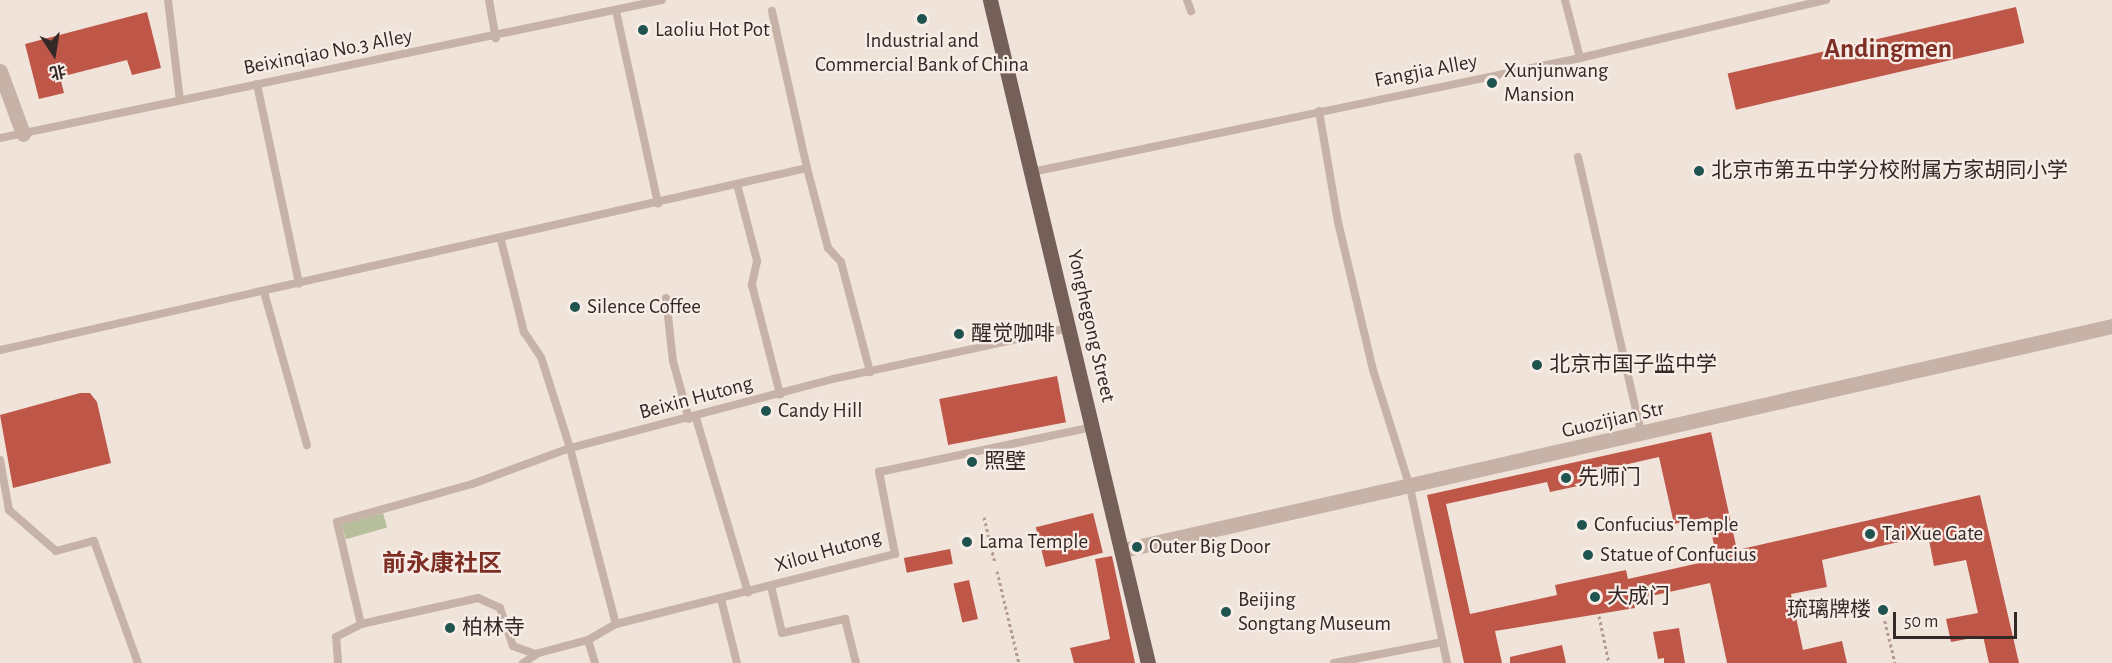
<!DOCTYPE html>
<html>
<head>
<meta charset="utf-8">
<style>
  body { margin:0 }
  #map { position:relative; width:2112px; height:663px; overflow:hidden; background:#f0e3da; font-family:"Alegreya Sans","Noto Sans SC",sans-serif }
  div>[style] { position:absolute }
  .green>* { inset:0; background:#b6be9b; transform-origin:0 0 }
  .building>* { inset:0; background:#bf5749; transform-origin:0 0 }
  .path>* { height:3px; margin-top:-1.5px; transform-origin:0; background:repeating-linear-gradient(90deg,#b39b91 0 3px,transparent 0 6px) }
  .service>* { height:8px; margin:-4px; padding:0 4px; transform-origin:4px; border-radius:4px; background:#c7b2a7 }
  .minor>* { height:15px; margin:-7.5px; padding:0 7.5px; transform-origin:7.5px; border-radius:7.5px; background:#c7b2a7 }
  .primary>* { height:15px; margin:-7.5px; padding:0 7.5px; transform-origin:7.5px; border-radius:7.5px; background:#755f59 }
  .dots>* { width:16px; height:16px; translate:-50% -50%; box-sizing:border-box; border:3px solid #f8ede6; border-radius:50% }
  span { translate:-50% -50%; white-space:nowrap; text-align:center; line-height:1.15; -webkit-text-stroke:4.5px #f8ede6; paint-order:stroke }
  .poi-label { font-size:21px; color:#342927 }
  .left { translate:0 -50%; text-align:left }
  .right { translate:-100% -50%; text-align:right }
  .street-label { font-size:21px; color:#342927 }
  .quarter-label { font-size:24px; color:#7e2f25; font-weight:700 }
  .district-label { font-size:27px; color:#7e2f25; font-weight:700 }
  .north { position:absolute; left:24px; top:24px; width:60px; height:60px; -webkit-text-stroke:4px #f8ede6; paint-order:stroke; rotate:168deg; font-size:16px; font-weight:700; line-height:24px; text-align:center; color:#342927 }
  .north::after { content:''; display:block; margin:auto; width:21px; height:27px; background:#342927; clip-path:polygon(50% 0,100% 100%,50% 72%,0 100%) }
  .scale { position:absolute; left:1893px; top:612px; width:124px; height:27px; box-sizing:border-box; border:3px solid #342927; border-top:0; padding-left:8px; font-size:18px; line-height:21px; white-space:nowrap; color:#342927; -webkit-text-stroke:4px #f8ede6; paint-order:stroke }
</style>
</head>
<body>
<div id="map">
  <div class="green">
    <div style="left:383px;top:513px;width:15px;height:43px;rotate:74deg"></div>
  </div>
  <div class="building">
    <div style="left:2016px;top:7px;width:37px;height:296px;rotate:77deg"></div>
    <div style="clip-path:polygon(147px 12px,161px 68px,132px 75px,127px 60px,60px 77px,64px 93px,39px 99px,25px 44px)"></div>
    <div style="left:1057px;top:376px;width:47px;height:120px;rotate:79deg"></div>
    <div style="clip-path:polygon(80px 393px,90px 393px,97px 402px,111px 463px,13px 488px,0 415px)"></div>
    <div style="clip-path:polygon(evenodd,1711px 432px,1737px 550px,1980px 495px,2019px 663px,1989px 663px,1983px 636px,1951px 642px,1946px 619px,1978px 613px,1966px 560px,1934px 566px,1928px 535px,1822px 560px,1827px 587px,1791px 594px,1803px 650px,1842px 641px,1847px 663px,1727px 663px,1710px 583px,1633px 600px,1635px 608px,1495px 631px,1502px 663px,1464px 663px,1427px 495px,1711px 432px,1659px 457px,1674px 524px,1708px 517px,1717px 559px,1628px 579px,1626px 570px,1555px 585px,1557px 595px,1470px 614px,1446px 504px,1547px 482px,1550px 492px,1587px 484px,1584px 474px,1659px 457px)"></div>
    <div style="left:1093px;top:513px;width:41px;height:59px;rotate:76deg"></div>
    <div style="left:950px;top:549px;width:15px;height:47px;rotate:79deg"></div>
    <div style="clip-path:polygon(1112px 556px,1135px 663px,1074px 663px,1070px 648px,1110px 639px,1095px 559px)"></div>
    <div style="left:969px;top:580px;width:40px;height:16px;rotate:77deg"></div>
    <div style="clip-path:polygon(1679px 628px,1685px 663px,1664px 663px,1664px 658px,1658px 659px,1653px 632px)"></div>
    <div style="clip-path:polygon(1562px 645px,1566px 663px,1510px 663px,1510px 657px)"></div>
  </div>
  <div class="path">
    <div style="left:984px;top:517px;width:47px;rotate:76.6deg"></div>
    <div style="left:997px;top:571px;width:95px;rotate:76.6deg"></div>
    <div style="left:1882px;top:609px;width:56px;rotate:76.5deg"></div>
    <div style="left:1599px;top:616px;width:48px;rotate:78deg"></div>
  </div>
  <div class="service">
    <div style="left:168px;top:0;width:101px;rotate:83.2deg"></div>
    <div style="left:489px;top:0;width:39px;rotate:80deg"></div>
    <div style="left:1187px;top:0;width:12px;rotate:70deg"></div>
    <div style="left:1565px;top:0;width:60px;rotate:75.5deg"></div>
    <div style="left:616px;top:11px;width:197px;rotate:77.7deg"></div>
    <div style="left:257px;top:84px;width:204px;rotate:78.1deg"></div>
    <div style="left:1319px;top:111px;width:113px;rotate:80.3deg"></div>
    <div style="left:1338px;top:222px;width:152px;rotate:76.7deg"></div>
    <div style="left:1373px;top:370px;width:123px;rotate:72.5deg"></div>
    <div style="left:1410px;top:487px;width:180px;rotate:78.1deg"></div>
    <div style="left:0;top:138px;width:676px;rotate:-11.78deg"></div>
    <div style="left:1578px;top:157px;width:283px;rotate:77.1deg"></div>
    <div style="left:807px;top:168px;width:83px;rotate:75.3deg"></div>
    <div style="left:828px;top:248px;width:19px;rotate:47deg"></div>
    <div style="left:841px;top:262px;width:114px;rotate:75.2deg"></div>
    <div style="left:1032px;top:172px;width:560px;rotate:-11.75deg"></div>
    <div style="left:1580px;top:58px;width:253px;rotate:-13.3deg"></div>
    <div style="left:737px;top:184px;width:80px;rotate:75.4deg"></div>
    <div style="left:757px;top:261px;width:25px;rotate:102deg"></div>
    <div style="left:752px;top:285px;width:113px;rotate:75.6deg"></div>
    <div style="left:501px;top:240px;width:95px;rotate:76deg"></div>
    <div style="left:524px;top:332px;width:30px;rotate:56deg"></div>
    <div style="left:541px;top:357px;width:96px;rotate:72.3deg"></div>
    <div style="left:570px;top:448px;width:182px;rotate:75.4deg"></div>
    <div style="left:264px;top:292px;width:159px;rotate:74.3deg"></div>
    <div style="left:666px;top:298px;width:63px;rotate:83.7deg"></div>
    <div style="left:673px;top:361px;width:60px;rotate:74.6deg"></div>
    <div style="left:1069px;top:328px;width:241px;rotate:167.8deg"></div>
    <div style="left:833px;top:379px;width:272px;rotate:165.3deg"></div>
    <div style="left:570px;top:448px;width:104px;rotate:159.8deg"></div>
    <div style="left:472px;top:484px;width:140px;rotate:164.3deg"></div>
    <div style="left:337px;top:522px;width:105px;rotate:76.8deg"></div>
    <div style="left:361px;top:624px;width:120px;rotate:-12.5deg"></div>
    <div style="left:478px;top:598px;width:24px;rotate:24deg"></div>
    <div style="left:500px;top:608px;width:40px;rotate:71.1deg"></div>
    <div style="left:513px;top:646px;width:23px;rotate:20deg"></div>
    <div style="left:535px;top:654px;width:55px;rotate:-14.8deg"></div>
    <div style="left:588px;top:640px;width:32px;rotate:-30deg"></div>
    <div style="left:616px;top:624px;width:288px;rotate:-14.1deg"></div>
    <div style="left:895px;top:554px;width:84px;rotate:-101deg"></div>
    <div style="left:879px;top:472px;width:219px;rotate:-11.9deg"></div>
    <div style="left:0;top:350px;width:827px;rotate:-12.71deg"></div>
    <div style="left:807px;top:168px;width:161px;rotate:-102.6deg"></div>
    <div style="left:696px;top:418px;width:182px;rotate:73.4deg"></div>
    <div style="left:0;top:460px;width:51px;rotate:79.8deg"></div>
    <div style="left:9px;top:510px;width:62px;rotate:41.1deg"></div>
    <div style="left:56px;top:551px;width:39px;rotate:-15deg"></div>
    <div style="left:94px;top:541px;width:130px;rotate:70.2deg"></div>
    <div style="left:771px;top:586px;width:48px;rotate:76.8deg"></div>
    <div style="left:782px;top:633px;width:65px;rotate:-12.5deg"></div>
    <div style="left:845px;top:619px;width:45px;rotate:76deg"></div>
    <div style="left:721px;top:599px;width:66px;rotate:76deg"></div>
    <div style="left:588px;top:640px;width:24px;rotate:73deg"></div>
    <div style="left:338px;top:663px;width:26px;rotate:-94deg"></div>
    <div style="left:336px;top:637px;width:28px;rotate:-27deg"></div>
    <div style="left:523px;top:663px;width:17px;rotate:-33deg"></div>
    <div style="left:1334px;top:663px;width:111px;rotate:-10.9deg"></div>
  </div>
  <div class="minor">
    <div style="left:0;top:71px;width:67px;rotate:69.9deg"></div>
    <div style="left:1123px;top:550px;width:1014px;rotate:-12.76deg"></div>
  </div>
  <div class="primary">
    <div style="left:990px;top:0;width:682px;rotate:76.6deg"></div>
  </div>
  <div class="dots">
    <div style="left:922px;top:19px;background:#1f5350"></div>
    <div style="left:643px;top:30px;background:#1f5350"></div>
    <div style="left:1492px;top:83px;background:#1f5350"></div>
    <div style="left:1699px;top:171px;background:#1f5350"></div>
    <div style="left:575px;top:307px;background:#1f5350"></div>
    <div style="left:959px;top:334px;background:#1f5350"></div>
    <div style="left:1537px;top:365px;background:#1f5350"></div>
    <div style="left:766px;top:411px;background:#1f5350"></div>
    <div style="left:972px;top:462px;background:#1f5350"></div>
    <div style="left:1566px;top:478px;background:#1f5350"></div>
    <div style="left:1582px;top:525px;background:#1f5350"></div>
    <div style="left:1870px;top:534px;background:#1f5350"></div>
    <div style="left:967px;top:542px;background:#1f5350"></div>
    <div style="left:1137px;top:547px;background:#1f5350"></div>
    <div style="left:1588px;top:555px;background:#1f5350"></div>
    <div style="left:1595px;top:597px;background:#1f5350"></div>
    <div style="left:1883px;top:610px;background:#1f5350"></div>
    <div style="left:1226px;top:612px;background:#1f5350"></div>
    <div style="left:450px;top:628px;background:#1f5350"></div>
  </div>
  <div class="poi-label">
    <span class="left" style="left:655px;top:30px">Laoliu Hot Pot</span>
    <span style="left:922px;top:53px">Industrial and<br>Commercial Bank of China</span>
    <span class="left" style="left:1504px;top:83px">Xunjunwang<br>Mansion</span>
    <span class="left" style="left:1711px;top:171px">北京市第五中学分校附属方家胡同小学</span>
    <span class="left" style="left:587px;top:307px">Silence Coffee</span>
    <span class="left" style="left:971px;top:334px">醒觉咖啡</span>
    <span class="left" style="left:1549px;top:365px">北京市国子监中学</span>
    <span class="left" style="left:778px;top:411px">Candy Hill</span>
    <span class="left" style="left:984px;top:462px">照壁</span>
    <span class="left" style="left:1578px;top:478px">先师门</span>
    <span class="left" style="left:1594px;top:525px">Confucius Temple</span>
    <span class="left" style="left:1882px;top:534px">Tai Xue Gate</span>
    <span class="left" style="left:979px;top:542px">Lama Temple</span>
    <span class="left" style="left:1149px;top:547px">Outer Big Door</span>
    <span class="left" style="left:1600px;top:555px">Statue of Confucius</span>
    <span class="left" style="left:1607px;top:597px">大成门</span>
    <span class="left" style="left:1238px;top:612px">Beijing<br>Songtang Museum</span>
    <span class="right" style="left:1871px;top:610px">琉璃牌楼</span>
    <span class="left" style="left:462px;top:628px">柏林寺</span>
  </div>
  <div class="street-label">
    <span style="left:328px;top:52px;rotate:-11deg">Beixinqiao No.3 Alley</span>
    <span style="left:1426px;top:71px;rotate:-11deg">Fangjia Alley</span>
    <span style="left:1091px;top:326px;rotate:77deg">Yonghegong Street</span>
    <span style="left:696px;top:398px;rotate:-15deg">Beixin Hutong</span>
    <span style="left:1613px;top:420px;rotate:-13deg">Guozijian Str</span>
    <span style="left:828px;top:551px;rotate:-16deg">Xilou Hutong</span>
  </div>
  <div class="quarter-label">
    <span style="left:442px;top:565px">前永康社区</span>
  </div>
  <div class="district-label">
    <span style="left:1888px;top:49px">Andingmen</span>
  </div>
  <div class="north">北</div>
  <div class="scale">50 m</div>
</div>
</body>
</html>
